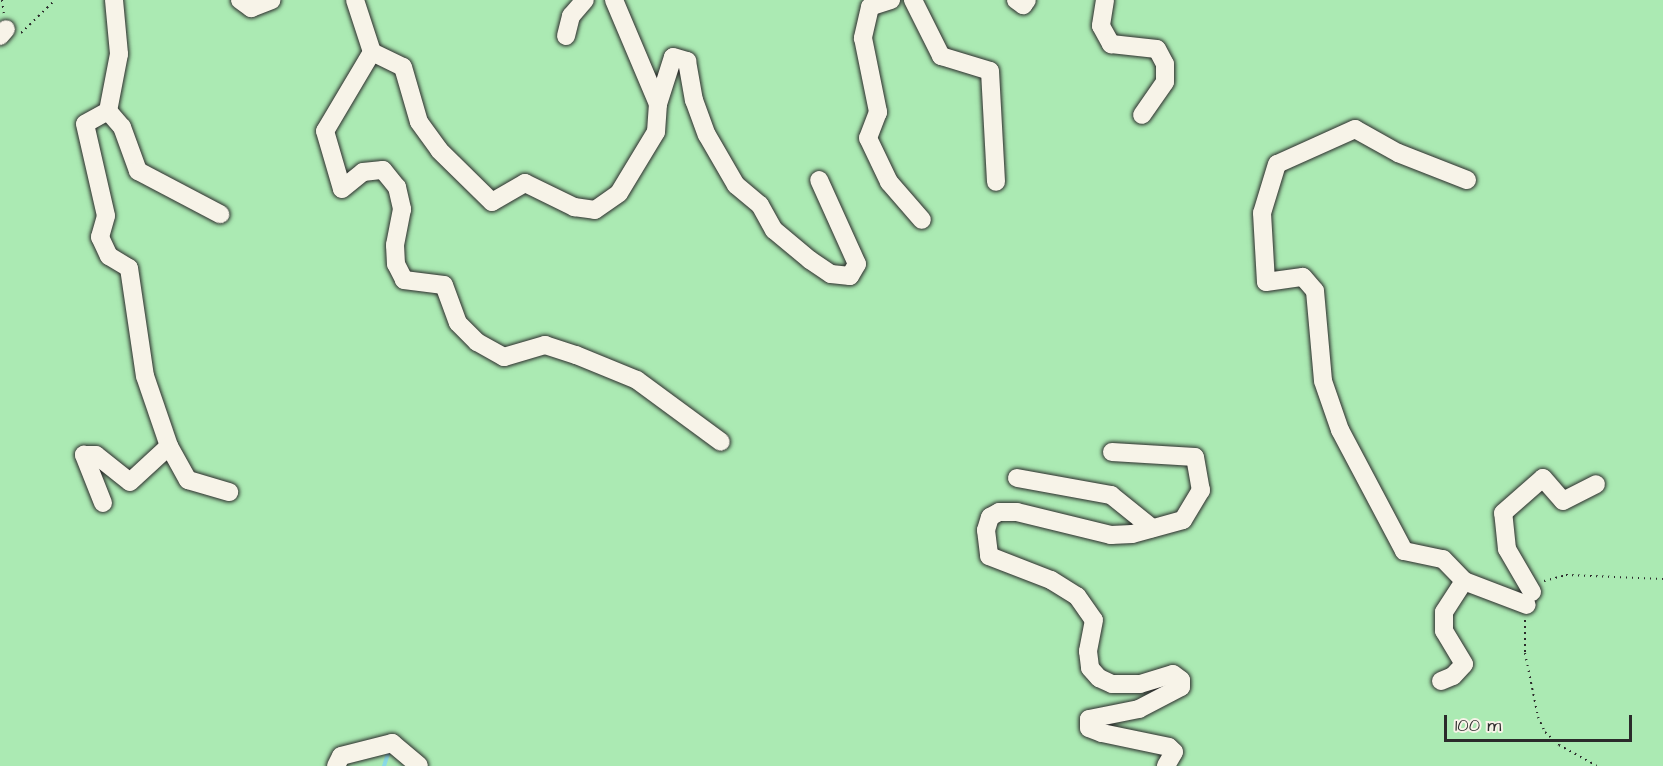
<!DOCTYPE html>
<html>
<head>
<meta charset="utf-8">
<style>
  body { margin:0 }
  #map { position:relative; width:1663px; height:766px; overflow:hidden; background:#f7f3e8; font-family:"Architects Daughter",sans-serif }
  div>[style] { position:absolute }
  .green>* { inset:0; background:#abeab3; transform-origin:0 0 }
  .stream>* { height:4px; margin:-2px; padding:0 2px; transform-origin:2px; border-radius:2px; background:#8ad9e7 }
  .path>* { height:2px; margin-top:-1px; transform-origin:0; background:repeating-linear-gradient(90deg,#2b2b2b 0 1.5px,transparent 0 6px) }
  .roads { filter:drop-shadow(0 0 2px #2b2b2b) drop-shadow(0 0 2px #2b2b2b) }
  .minor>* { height:18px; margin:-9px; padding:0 9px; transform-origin:9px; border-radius:9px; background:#f7f3e8 }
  span { translate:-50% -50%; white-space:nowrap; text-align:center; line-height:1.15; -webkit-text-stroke:6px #f7f3e8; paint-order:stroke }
  .scale { position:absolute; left:1444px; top:715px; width:188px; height:27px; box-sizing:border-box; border:3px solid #2b2b2b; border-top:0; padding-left:8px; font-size:18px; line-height:21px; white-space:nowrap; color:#2b2b2b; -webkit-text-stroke:4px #f7f3e8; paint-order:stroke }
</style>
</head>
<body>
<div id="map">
  <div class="green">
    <div style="left:0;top:0;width:1663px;height:766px"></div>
  </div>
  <div class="stream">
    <div style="left:384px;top:766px;width:16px;rotate:-72deg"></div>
  </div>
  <div class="path">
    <div style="left:2px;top:0;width:15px;rotate:82deg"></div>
    <div style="left:21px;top:33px;width:47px;rotate:-44.1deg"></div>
    <div style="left:1544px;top:581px;width:23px;rotate:-15deg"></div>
    <div style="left:1566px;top:575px;width:97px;rotate:2.4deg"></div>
    <div style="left:1525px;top:620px;width:33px;rotate:90deg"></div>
    <div style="left:1525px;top:653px;width:65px;rotate:78.5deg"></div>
    <div style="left:1538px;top:717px;width:17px;rotate:65deg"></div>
    <div style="left:1545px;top:732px;width:19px;rotate:43deg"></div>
    <div style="left:1559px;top:745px;width:43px;rotate:28.9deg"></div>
  </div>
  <div class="roads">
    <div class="minor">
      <div style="left:114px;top:0;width:54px;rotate:84.7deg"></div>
      <div style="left:119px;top:54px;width:58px;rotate:100.9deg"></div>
      <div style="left:108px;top:111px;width:26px;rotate:151deg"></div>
      <div style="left:85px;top:124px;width:94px;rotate:77.1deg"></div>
      <div style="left:106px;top:216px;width:22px;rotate:106deg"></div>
      <div style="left:100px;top:237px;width:21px;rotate:65deg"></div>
      <div style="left:109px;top:256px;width:23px;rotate:31deg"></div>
      <div style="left:129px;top:268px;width:109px;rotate:81.6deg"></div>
      <div style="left:145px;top:376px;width:74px;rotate:71.1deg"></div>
      <div style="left:169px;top:446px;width:39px;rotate:61deg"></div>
      <div style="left:188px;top:480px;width:43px;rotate:16.3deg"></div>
      <div style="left:240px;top:0;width:14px;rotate:36deg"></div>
      <div style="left:251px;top:8px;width:22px;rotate:-21deg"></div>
      <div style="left:355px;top:0;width:55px;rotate:71.9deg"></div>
      <div style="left:372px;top:52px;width:92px;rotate:120.7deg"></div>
      <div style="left:325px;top:131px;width:60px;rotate:73.7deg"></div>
      <div style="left:342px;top:189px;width:27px;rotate:-39deg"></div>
      <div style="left:363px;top:172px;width:20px;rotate:-6deg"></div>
      <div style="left:383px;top:170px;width:22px;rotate:51deg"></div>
      <div style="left:397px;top:187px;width:23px;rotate:77deg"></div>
      <div style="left:402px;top:209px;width:37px;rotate:101deg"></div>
      <div style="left:395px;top:245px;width:19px;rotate:87deg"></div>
      <div style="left:396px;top:264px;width:18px;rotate:63deg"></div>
      <div style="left:404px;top:280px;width:40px;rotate:7.1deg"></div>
      <div style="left:444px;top:285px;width:40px;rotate:69.8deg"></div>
      <div style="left:458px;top:323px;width:27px;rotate:45deg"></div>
      <div style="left:477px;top:342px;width:31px;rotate:29deg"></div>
      <div style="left:504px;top:357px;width:43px;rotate:-16.3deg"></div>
      <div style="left:545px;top:345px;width:33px;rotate:18deg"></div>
      <div style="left:576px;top:355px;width:66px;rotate:22.3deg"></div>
      <div style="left:637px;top:380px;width:104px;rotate:36.4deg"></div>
      <div style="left:614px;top:0;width:113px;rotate:67.1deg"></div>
      <div style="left:658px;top:104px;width:49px;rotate:-72.3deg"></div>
      <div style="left:673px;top:57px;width:15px;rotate:16deg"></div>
      <div style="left:687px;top:61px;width:40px;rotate:80deg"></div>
      <div style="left:694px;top:100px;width:37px;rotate:70deg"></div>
      <div style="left:707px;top:135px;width:58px;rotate:59.9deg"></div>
      <div style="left:736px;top:185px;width:31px;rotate:40deg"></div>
      <div style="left:760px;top:205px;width:29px;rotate:61deg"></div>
      <div style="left:774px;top:230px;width:47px;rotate:39.8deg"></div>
      <div style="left:810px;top:260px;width:25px;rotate:34deg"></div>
      <div style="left:831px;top:274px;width:19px;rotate:6deg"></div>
      <div style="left:850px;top:276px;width:14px;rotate:-60deg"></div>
      <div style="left:857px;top:264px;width:92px;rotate:-114.3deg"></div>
      <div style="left:891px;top:0;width:22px;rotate:162deg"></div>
      <div style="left:870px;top:7px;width:32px;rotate:103deg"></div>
      <div style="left:863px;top:38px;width:76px;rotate:78.5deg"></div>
      <div style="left:878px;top:112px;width:28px;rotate:111deg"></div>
      <div style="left:868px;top:138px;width:49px;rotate:64.5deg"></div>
      <div style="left:889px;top:182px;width:50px;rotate:49deg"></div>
      <div style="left:913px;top:0;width:63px;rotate:63.4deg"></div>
      <div style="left:941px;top:56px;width:51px;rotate:17deg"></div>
      <div style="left:990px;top:71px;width:111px;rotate:86.9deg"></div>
      <div style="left:1016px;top:0;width:9px;rotate:36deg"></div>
      <div style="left:1023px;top:5px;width:6px;rotate:-51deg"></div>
      <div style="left:1105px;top:0;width:26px;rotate:99deg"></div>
      <div style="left:1101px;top:26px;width:21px;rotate:61deg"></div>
      <div style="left:1111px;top:44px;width:46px;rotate:6.2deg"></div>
      <div style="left:1157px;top:49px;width:17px;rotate:62deg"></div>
      <div style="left:1165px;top:64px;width:18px;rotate:90deg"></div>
      <div style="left:1165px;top:82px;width:40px;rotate:124.9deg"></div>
      <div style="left:0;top:36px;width:9px;rotate:-49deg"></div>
      <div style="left:566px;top:36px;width:21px;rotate:-76deg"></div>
      <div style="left:571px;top:16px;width:21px;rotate:-49deg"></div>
      <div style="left:372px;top:52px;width:34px;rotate:26deg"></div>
      <div style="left:403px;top:67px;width:57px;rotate:73.8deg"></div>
      <div style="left:419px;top:122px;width:34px;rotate:54deg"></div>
      <div style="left:439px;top:150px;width:74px;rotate:44.5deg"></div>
      <div style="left:492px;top:202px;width:38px;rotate:-30deg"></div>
      <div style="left:525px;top:183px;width:55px;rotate:26.1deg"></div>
      <div style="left:574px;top:207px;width:21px;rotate:8deg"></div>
      <div style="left:595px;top:210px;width:29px;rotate:-35deg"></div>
      <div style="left:619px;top:193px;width:71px;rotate:-58.8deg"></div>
      <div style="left:656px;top:132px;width:28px;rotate:-86deg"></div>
      <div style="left:108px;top:111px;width:21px;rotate:49deg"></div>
      <div style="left:122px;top:127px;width:47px;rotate:70deg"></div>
      <div style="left:138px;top:171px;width:93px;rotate:27.7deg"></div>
      <div style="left:1467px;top:180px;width:74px;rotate:-158.6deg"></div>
      <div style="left:1398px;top:153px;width:49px;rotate:-150.8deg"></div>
      <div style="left:1355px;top:129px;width:85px;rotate:155.8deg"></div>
      <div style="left:1277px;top:164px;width:51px;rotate:107deg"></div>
      <div style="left:1262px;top:213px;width:69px;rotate:86.7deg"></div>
      <div style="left:1266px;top:282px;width:37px;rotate:-8deg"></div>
      <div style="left:1303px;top:277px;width:18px;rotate:49deg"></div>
      <div style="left:1315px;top:291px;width:90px;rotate:84.9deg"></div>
      <div style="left:1323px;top:381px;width:52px;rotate:70.9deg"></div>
      <div style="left:1340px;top:430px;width:137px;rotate:62.1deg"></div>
      <div style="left:1404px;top:551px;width:40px;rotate:12deg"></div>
      <div style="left:1443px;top:559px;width:30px;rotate:46deg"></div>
      <div style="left:1464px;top:581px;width:67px;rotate:20.9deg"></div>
      <div style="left:1112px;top:452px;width:83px;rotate:3.4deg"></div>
      <div style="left:1195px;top:457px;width:34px;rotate:80deg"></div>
      <div style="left:1201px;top:490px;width:35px;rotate:121deg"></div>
      <div style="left:1183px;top:520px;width:53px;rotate:164.6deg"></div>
      <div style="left:1132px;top:534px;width:21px;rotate:177deg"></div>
      <div style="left:1111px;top:535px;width:97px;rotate:-166.3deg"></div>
      <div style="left:1017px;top:512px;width:18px;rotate:180deg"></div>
      <div style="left:999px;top:512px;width:10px;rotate:151deg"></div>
      <div style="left:990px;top:517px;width:14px;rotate:107deg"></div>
      <div style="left:986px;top:530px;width:26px;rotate:83deg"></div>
      <div style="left:989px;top:556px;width:66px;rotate:21.2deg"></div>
      <div style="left:1051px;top:580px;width:31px;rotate:32deg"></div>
      <div style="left:1077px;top:596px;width:29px;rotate:55deg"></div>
      <div style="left:1094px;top:620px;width:32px;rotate:101deg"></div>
      <div style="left:1088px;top:651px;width:17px;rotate:83deg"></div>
      <div style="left:1090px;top:668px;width:13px;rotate:48deg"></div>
      <div style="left:1099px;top:678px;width:14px;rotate:25deg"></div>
      <div style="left:1112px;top:684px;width:28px"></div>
      <div style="left:1140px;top:684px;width:34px;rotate:-17deg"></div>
      <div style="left:1173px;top:674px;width:10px;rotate:37deg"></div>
      <div style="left:1181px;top:680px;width:7px;rotate:90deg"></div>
      <div style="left:1181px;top:687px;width:47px;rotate:152.4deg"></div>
      <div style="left:1139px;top:709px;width:51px;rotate:168.7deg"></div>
      <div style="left:1089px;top:719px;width:9px;rotate:90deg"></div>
      <div style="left:1089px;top:728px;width:14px;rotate:21deg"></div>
      <div style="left:1102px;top:733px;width:68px;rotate:11.8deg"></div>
      <div style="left:1169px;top:747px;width:7px;rotate:45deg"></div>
      <div style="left:1174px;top:752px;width:16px;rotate:120deg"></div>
      <div style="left:1017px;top:478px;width:96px;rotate:10.3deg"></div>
      <div style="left:1111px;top:495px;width:53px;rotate:38.8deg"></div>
      <div style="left:103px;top:503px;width:52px;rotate:-111.6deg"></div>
      <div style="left:84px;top:455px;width:12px"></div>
      <div style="left:96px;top:455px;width:43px;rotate:38.5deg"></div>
      <div style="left:130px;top:482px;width:53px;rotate:-42.7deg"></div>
      <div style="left:1532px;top:592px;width:50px;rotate:-120.2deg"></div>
      <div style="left:1507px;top:549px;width:36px;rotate:-96deg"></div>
      <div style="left:1503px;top:513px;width:53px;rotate:-41.2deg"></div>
      <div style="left:1543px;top:478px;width:30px;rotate:49deg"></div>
      <div style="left:1563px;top:501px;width:37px;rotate:-27deg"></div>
      <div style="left:1441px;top:681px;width:13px;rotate:-23deg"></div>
      <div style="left:1453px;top:676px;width:16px;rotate:-47deg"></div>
      <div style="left:1464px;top:664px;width:39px;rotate:-121deg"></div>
      <div style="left:1444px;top:631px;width:19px;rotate:-90deg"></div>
      <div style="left:1444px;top:612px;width:37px;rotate:-57deg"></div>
      <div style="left:336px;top:766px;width:11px;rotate:-63deg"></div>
      <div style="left:341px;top:756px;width:53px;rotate:-14.3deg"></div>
      <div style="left:392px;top:743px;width:35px;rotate:40deg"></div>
    </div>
  </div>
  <div class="scale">100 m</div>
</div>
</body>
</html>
